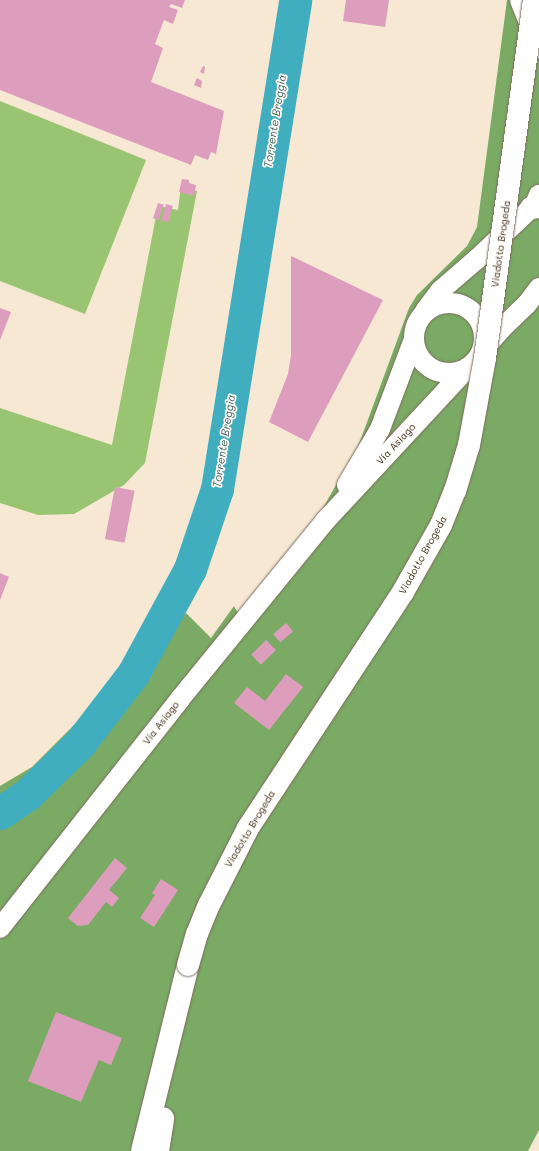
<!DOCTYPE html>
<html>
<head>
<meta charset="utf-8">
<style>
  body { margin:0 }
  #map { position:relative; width:539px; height:1151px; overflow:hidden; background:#f6e8d3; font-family:Mali,sans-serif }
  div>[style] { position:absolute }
  .green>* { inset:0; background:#99c572 }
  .forest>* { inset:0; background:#7aaa64 }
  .river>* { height:33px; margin:-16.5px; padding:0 16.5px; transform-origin:16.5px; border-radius:16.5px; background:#41aebf }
  .building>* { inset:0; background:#dd9dbd; transform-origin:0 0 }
  .roads { filter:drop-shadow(0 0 1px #7c6c5d) drop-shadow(0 0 1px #7c6c5d) }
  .tertiary>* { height:20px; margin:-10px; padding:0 10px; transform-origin:10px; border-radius:10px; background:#fff }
  .tertiary>.ring { margin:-10px; padding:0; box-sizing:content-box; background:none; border:20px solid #fff; border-radius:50% }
  .primary>* { height:22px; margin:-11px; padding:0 11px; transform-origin:11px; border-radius:11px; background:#fff }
  .bridges { filter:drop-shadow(0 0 1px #7c6c5d) drop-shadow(0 0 1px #7c6c5d) }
  .primary-bridge>* { height:22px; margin:-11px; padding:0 11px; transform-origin:11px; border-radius:11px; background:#fff }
  span { translate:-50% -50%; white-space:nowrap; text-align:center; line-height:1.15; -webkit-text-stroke:3.5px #fdfcf7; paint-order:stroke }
  .street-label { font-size:10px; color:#3b2a1e }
  .water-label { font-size:11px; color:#3d5f5e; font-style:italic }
</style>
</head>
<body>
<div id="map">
  <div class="green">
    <div style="clip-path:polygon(0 101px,146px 160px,85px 314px,0 281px)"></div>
    <div style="clip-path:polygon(181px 186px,197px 191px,145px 463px,124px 485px,74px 514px,38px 515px,0 503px,0 408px,112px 445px,158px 206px,178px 210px)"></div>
  </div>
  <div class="forest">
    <div style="clip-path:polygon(507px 0,539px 0,539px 1130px,528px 1151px,0 1151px,0 786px,32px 767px,186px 613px,211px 638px,234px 606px,239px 615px,314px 524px,359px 444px,409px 308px,417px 295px,467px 246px,477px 227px)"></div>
  </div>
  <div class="river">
    <div style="left:0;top:813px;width:34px;rotate:-34deg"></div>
    <div style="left:28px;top:794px;width:73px;rotate:-44.4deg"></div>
    <div style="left:80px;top:743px;width:87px;rotate:-52.5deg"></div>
    <div style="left:133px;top:674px;width:119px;rotate:-61.5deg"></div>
    <div style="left:190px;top:569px;width:84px;rotate:-71.4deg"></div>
    <div style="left:217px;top:489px;width:495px;rotate:-80.9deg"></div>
  </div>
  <div class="building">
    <div style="clip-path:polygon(0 0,185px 0,182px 8px,171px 4px,169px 7px,178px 10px,173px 24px,164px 20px,155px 44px,163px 48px,151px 82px,224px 111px,216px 154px,211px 152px,208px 160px,195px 155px,191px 165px,0 90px)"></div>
    <div style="clip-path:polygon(346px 0,389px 0,385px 27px,343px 21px)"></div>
    <div style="clip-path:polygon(203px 66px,205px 67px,204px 74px,200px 72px)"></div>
    <div style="clip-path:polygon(197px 78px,202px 81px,201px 88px,194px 85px)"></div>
    <div style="clip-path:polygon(182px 179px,189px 180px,189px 183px,196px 185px,194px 196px,179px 192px)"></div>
    <div style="left:158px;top:203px;width:6px;height:16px;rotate:18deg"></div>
    <div style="left:166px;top:204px;width:7px;height:17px;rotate:16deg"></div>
    <div style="clip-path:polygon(291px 256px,383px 300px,308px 442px,269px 422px,288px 374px,291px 355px)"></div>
    <div style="clip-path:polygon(0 308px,11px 312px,0 340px)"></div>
    <div style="left:115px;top:487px;width:20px;height:53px;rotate:11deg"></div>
    <div style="clip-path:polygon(0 573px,9px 577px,0 600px)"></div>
    <div style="left:286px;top:623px;width:11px;height:17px;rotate:49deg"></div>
    <div style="left:266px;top:640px;width:14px;height:21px;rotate:45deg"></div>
    <div style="clip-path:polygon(286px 674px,303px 687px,269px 730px,234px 703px,247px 687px,265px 701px)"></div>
    <div style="clip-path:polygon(115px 858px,127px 868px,109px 890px,119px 898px,112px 907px,106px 902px,88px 925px,78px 926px,68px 918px)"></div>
    <div style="clip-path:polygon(161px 879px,178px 890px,154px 927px,140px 918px,155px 895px,152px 893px)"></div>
    <div style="clip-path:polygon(56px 1012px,122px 1038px,111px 1065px,99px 1060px,81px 1102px,28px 1081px)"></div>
  </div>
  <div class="roads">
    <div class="tertiary">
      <div style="left:520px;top:0;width:52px;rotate:68.4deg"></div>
      <div class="ring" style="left:414px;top:303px;width:50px;height:50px"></div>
      <div style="left:425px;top:311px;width:26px;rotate:-53deg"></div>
      <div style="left:441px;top:290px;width:48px;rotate:-40.7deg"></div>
      <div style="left:477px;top:259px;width:74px;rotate:-43.4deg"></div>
      <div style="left:531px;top:208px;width:6px;rotate:-45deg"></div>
      <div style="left:535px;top:204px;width:10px;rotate:-66deg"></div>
      <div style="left:482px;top:351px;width:29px;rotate:-49deg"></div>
      <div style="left:501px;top:329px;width:36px;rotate:-44deg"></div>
      <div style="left:527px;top:304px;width:20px;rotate:-53deg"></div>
      <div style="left:347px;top:485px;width:65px;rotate:-59.5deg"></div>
      <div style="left:380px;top:429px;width:96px;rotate:-69.3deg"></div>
      <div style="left:0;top:928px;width:291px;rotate:-51.8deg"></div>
      <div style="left:180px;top:699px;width:230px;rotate:-50.8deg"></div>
      <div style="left:325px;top:521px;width:209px;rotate:-47.1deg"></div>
    </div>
    <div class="primary">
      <div style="left:531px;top:208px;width:8px;rotate:-7deg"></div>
      <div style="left:142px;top:1151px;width:192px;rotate:-76.1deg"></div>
      <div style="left:158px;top:1151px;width:33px;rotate:-81deg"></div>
    </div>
  </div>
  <div class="bridges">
    <div class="primary-bridge">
      <div style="left:188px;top:965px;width:32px;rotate:-74deg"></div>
      <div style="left:197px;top:934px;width:31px;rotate:-68deg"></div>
      <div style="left:209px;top:905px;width:86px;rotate:-63.1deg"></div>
      <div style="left:248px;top:828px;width:282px;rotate:-56.7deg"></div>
      <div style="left:403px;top:592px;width:77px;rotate:-60.4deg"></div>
      <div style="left:441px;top:525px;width:37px;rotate:-68deg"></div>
      <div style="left:455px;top:491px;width:48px;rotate:-73.1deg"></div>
      <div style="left:469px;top:445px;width:88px;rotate:-79.6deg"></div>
      <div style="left:485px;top:358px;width:361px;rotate:-82.2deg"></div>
    </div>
  </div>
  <div class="street-label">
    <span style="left:501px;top:244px;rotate:-82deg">Viadotto Brogeda</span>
    <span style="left:396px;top:444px;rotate:-47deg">Via Asiago</span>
    <span style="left:423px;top:555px;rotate:-61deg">Viadotto Brogeda</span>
    <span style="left:161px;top:723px;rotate:-52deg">Via Asiago</span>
    <span style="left:250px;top:829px;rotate:-59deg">Viadotto Brogeda</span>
  </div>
  <div class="water-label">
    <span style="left:275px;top:121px;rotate:-81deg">Torrente Breggia</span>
    <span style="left:224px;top:441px;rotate:-81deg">Torrente Breggia</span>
  </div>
</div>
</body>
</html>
